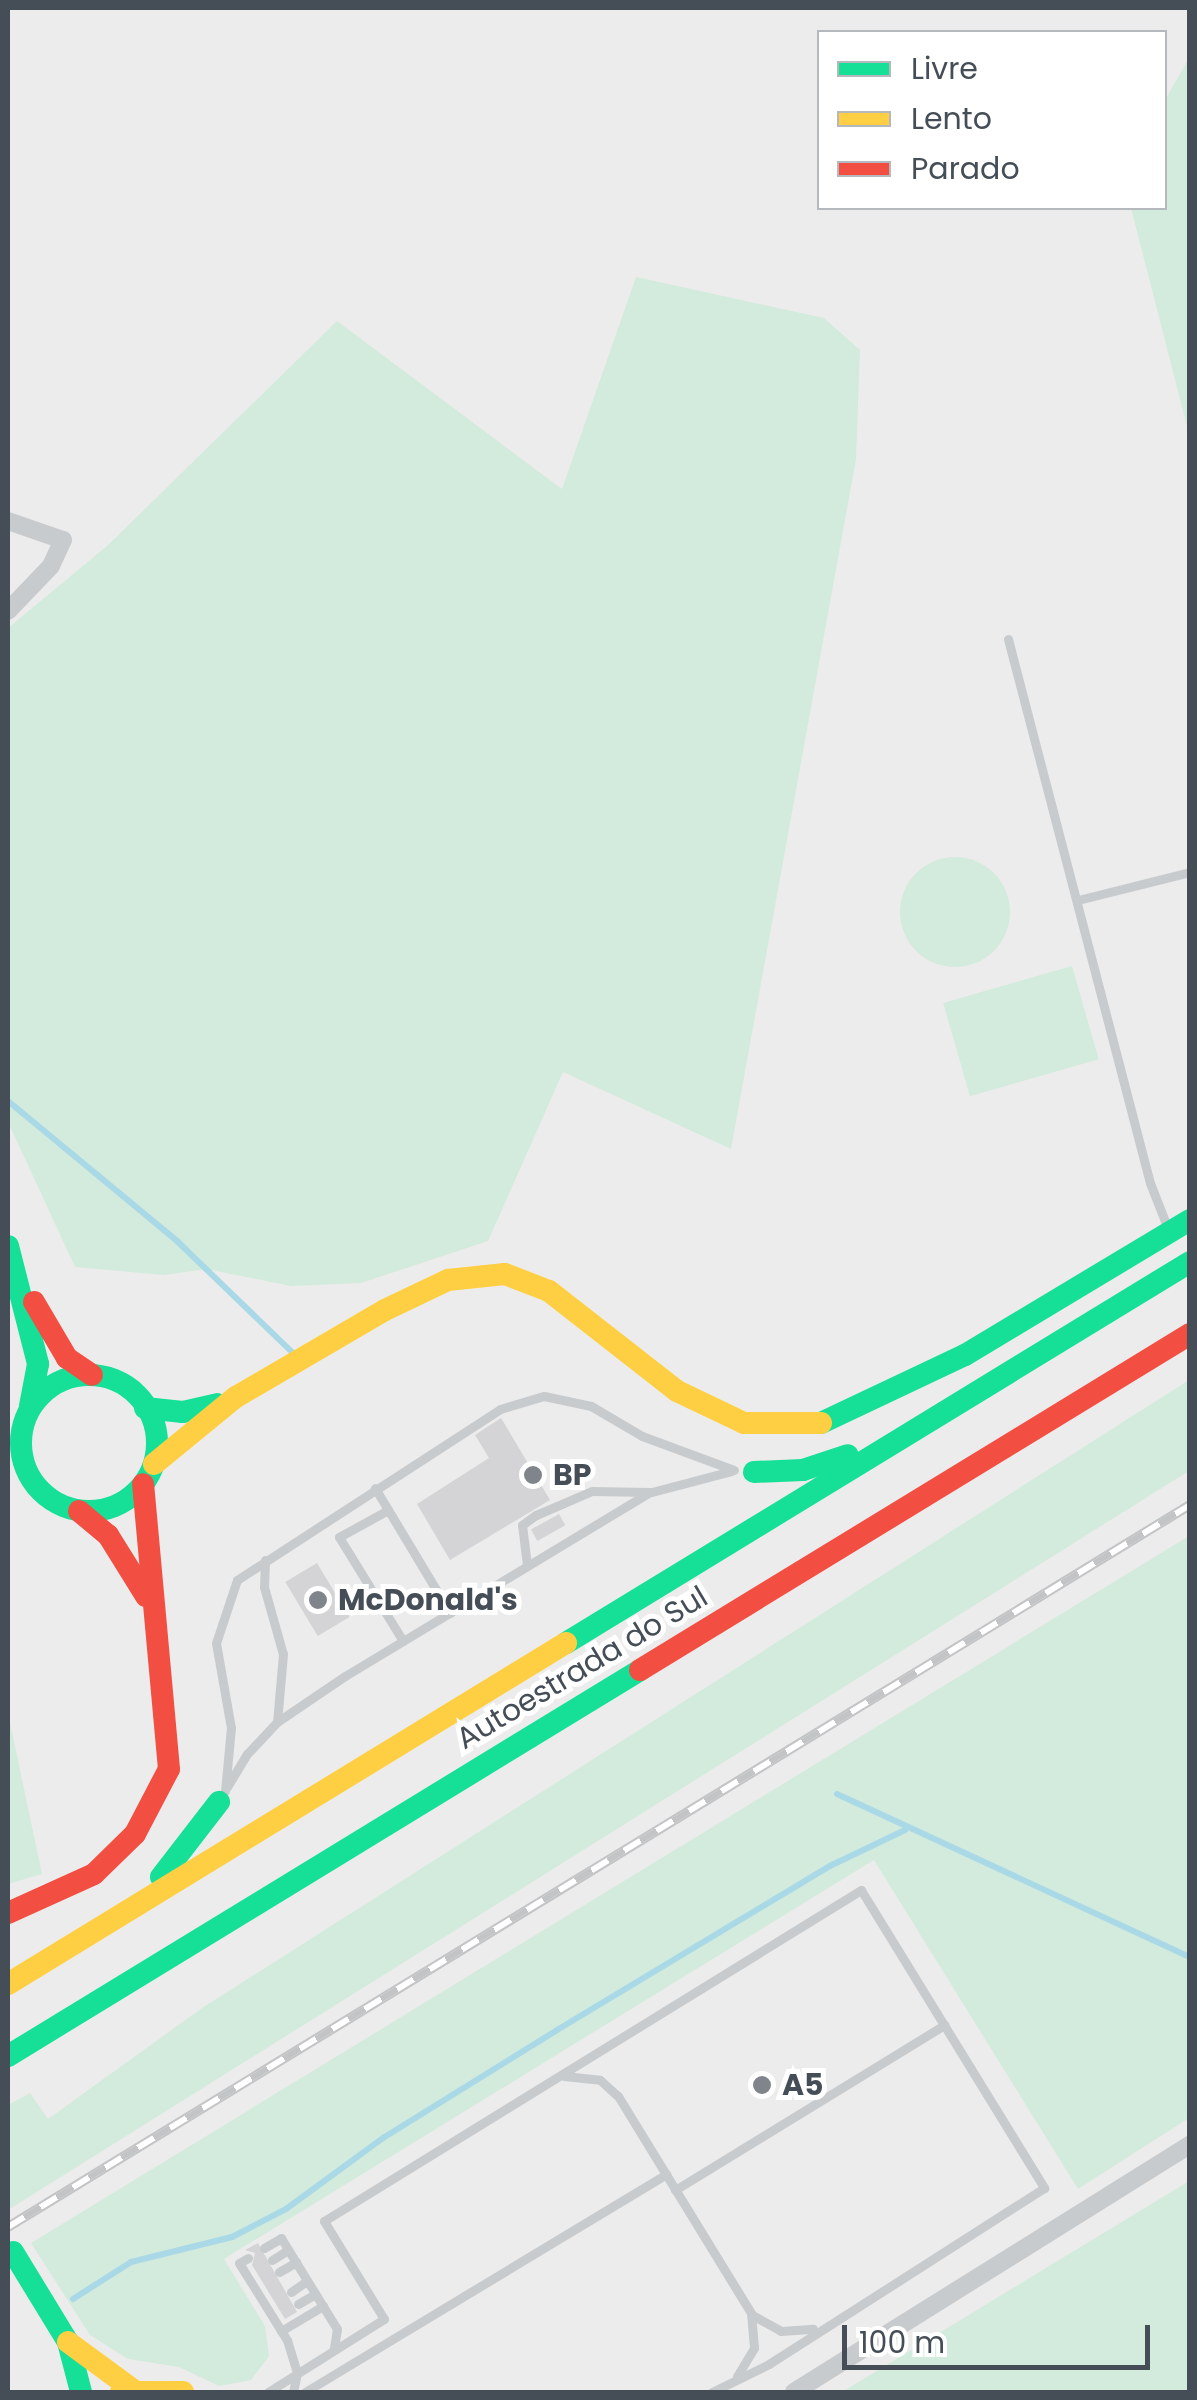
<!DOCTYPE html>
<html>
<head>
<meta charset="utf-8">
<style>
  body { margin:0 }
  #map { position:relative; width:1197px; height:2400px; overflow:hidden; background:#edecec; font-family:Poppins,sans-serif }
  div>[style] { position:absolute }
  .green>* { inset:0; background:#d2ebdc; transform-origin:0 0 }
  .round { border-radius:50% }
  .stream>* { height:6px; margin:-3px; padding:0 3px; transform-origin:3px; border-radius:3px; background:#a9d8e6 }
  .building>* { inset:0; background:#d4d4d6; transform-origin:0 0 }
  .lane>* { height:9px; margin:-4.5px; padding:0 4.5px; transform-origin:4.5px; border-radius:4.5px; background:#c8cbcd }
  .street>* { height:18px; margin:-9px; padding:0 9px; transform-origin:9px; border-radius:9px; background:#c8cbcd }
  .fast>* { height:22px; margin:-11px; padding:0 11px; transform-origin:11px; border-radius:11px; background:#16e098 }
  .fast>.ring { margin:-11px; padding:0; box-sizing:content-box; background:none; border:22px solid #16e098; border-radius:50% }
  .slow>* { height:22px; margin:-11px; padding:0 11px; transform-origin:11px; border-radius:11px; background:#ffcf43 }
  .jam>* { height:22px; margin:-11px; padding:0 11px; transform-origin:11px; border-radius:11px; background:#f24e42 }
  .rail>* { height:10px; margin-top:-5px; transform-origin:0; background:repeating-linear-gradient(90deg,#fff 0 19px,#c2c4c6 0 38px); box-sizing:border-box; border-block:2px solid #c2c4c6 }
  .dots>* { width:28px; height:28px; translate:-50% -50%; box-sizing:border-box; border:5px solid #fff; border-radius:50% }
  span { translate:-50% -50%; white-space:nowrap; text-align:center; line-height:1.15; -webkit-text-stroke:10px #fff; paint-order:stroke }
  .poi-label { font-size:30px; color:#454e57; font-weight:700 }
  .left { translate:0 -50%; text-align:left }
  .street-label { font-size:30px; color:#454e57 }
  .frame { position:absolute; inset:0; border:10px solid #454e57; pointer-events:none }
  .legend { position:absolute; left:817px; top:30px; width:350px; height:180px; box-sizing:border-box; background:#fff; border:2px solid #b5b8bc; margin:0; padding:12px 18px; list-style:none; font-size:30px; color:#454e57 }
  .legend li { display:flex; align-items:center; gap:20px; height:50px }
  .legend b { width:50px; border:2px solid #b5b8bc }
  .scale { position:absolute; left:842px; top:2325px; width:308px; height:45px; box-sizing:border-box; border:5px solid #454e57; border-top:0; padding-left:12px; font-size:30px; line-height:35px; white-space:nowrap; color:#454e57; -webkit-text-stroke:8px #fff; paint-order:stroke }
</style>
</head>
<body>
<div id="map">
  <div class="green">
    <div style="clip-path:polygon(1189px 58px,1190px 58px,1189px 434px,1131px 208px,1164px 208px,1165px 100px)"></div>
    <div style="clip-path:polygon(636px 277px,824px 318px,860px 350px,856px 459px,731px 1149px,563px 1072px,488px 1241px,361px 1283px,291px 1286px,207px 1269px,164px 1275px,75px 1267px,8px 1122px,8px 628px,107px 546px,337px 321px,562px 489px)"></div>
    <div class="round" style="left:900px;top:857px;width:110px;height:110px"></div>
    <div style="left:1072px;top:966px;width:97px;height:134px;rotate:74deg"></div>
    <div style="clip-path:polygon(1189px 1380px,1189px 1471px,8px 2210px,8px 2105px,30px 2093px,48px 2119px,202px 2008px)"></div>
    <div style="clip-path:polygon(1189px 1536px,1189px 2118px,1078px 2189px,874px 1860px,224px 2259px,265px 2326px,269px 2356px,251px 2380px,219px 2386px,179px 2367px,128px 2359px,90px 2335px,31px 2243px)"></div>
    <div style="clip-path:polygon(8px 1713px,42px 1874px,8px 1884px)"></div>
    <div style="clip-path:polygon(1189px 2181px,1189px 2392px,847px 2390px,847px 2389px)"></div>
  </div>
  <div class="stream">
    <div style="left:8px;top:1101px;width:219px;rotate:39.6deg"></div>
    <div style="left:177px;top:1241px;width:160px;rotate:44deg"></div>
    <div style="left:837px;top:1794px;width:389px;rotate:24.8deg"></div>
    <div style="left:73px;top:2299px;width:69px;rotate:-32.5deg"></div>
    <div style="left:131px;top:2262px;width:104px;rotate:-13.9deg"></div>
    <div style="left:232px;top:2237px;width:61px;rotate:-27.4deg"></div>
    <div style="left:286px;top:2209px;width:120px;rotate:-36.2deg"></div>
    <div style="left:383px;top:2138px;width:205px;rotate:-31.8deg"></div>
    <div style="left:557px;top:2030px;width:321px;rotate:-31deg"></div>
    <div style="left:832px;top:1865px;width:81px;rotate:-25.6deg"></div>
  </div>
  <div class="building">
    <div style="clip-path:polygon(501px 1418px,550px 1500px,450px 1560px,417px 1504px,489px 1458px,475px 1435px)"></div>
    <div style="left:559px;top:1514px;width:13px;height:32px;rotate:61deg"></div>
    <div style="left:317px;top:1563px;width:63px;height:37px;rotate:59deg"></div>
    <div style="clip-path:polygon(258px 2243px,297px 2312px,285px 2319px,252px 2265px,255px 2253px,245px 2250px)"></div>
  </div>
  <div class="lane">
    <div style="left:1008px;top:639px;width:562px;rotate:75.37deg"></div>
    <div style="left:1150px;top:1183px;width:49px;rotate:68.6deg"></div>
    <div style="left:1078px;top:900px;width:115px;rotate:-14deg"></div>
    <div style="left:375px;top:1488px;width:146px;rotate:59deg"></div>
    <div style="left:388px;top:1510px;width:56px;rotate:151.1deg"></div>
    <div style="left:339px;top:1537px;width:122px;rotate:58.4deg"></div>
    <div style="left:265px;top:1560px;width:27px;rotate:92deg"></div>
    <div style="left:264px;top:1587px;width:70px;rotate:74.2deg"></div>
    <div style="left:283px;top:1654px;width:68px;rotate:95deg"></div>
    <div style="left:527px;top:1565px;width:40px;rotate:-97.1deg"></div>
    <div style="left:522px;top:1525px;width:17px;rotate:-36deg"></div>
    <div style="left:536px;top:1515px;width:61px;rotate:-23.2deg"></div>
    <div style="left:592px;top:1491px;width:57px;rotate:1deg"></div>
    <div style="left:227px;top:1787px;width:39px;rotate:-59deg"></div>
    <div style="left:247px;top:1754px;width:44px;rotate:-46.8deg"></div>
    <div style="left:277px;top:1722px;width:82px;rotate:-34.1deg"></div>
    <div style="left:345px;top:1676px;width:354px;rotate:-31.1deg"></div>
    <div style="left:648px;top:1493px;width:86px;rotate:-14.8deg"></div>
    <div style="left:225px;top:1791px;width:63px;rotate:-84.6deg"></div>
    <div style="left:231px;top:1728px;width:86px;rotate:-100deg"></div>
    <div style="left:216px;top:1643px;width:66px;rotate:-71.6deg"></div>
    <div style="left:237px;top:1580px;width:314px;rotate:-33deg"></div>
    <div style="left:500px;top:1409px;width:46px;rotate:-16.5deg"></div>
    <div style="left:544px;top:1396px;width:48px;rotate:12deg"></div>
    <div style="left:591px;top:1406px;width:59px;rotate:30.5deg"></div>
    <div style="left:642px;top:1436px;width:98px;rotate:20.3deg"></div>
    <div style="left:564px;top:2076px;width:36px;rotate:6deg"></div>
    <div style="left:600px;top:2080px;width:24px;rotate:42deg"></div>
    <div style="left:618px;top:2096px;width:255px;rotate:58.5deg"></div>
    <div style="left:751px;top:2313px;width:35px;rotate:85deg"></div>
    <div style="left:754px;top:2348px;width:33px;rotate:121deg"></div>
    <div style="left:675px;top:2190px;width:316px;rotate:-31.5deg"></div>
    <div style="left:264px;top:2248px;width:20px;rotate:-30deg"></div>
    <div style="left:281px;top:2238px;width:107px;rotate:58.4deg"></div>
    <div style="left:337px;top:2329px;width:20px;rotate:99deg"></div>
    <div style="left:248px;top:2258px;width:10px;rotate:151deg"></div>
    <div style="left:239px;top:2263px;width:91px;rotate:58.1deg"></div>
    <div style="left:287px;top:2340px;width:34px;rotate:73deg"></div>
    <div style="left:297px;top:2373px;width:19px;rotate:102deg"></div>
    <div style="left:272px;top:2260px;width:19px;rotate:-32deg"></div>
    <div style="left:279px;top:2272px;width:20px;rotate:-30deg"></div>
    <div style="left:291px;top:2292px;width:19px;rotate:-35deg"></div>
    <div style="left:298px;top:2304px;width:20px;rotate:-30deg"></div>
    <div style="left:754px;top:2316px;width:31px;rotate:29deg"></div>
    <div style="left:781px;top:2331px;width:32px;rotate:-4deg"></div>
    <div style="left:281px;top:2331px;width:49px;rotate:-30.8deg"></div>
    <div style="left:268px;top:2392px;width:137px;rotate:-32.2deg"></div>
    <div style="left:384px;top:2319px;width:115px;rotate:-121.5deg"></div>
    <div style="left:324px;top:2221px;width:631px;rotate:-31.65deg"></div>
    <div style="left:861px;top:1890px;width:350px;rotate:58.4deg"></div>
    <div style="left:1044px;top:2188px;width:326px;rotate:147.4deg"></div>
    <div style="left:769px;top:2364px;width:64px;rotate:153.8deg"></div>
    <div style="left:305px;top:2392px;width:422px;rotate:-31.1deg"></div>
  </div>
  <div class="street">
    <div style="left:8px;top:521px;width:58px;rotate:19.1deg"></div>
    <div style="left:63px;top:540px;width:29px;rotate:115deg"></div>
    <div style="left:51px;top:566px;width:62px;rotate:133.7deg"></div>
    <div style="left:794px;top:2392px;width:467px;rotate:-32deg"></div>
  </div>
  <div class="fast">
    <div style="left:8px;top:1246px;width:122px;rotate:75.7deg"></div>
    <div style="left:38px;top:1364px;width:43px;rotate:100.8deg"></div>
    <div class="ring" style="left:21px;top:1375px;width:114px;height:114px"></div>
    <div style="left:145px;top:1408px;width:38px;rotate:6deg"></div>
    <div style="left:183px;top:1412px;width:35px;rotate:-13deg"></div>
    <div style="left:821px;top:1423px;width:159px;rotate:-25.3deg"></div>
    <div style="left:965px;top:1355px;width:262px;rotate:-31deg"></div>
    <div style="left:754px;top:1472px;width:49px;rotate:-2.3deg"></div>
    <div style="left:803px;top:1470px;width:47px;rotate:-18.4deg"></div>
    <div style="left:566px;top:1643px;width:731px;rotate:-31.41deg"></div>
    <div style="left:161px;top:1877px;width:95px;rotate:-52.3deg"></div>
    <div style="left:8px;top:2056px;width:741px;rotate:-31.41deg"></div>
    <div style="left:13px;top:2252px;width:105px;rotate:58.6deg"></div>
    <div style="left:68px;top:2342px;width:52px;rotate:75.4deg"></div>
  </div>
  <div class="slow">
    <div style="left:154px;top:1464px;width:106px;rotate:-39.3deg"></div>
    <div style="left:236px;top:1397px;width:173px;rotate:-30.3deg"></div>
    <div style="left:385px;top:1310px;width:70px;rotate:-25.5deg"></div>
    <div style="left:448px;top:1280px;width:57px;rotate:-6deg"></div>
    <div style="left:505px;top:1274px;width:47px;rotate:21.1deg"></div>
    <div style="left:549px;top:1291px;width:162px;rotate:38deg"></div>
    <div style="left:677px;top:1391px;width:74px;rotate:25.5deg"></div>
    <div style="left:744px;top:1423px;width:77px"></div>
    <div style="left:8px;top:1984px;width:654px;rotate:-31.43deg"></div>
    <div style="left:68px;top:2342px;width:79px;rotate:36.3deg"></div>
    <div style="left:121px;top:2392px;width:62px"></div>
  </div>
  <div class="jam">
    <div style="left:34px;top:1302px;width:65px;rotate:59.5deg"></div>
    <div style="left:67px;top:1358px;width:30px;rotate:34deg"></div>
    <div style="left:79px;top:1511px;width:38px;rotate:40deg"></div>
    <div style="left:108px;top:1535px;width:72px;rotate:58.1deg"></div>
    <div style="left:640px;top:1670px;width:645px;rotate:-31.42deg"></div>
    <div style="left:8px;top:1913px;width:94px;rotate:-24.4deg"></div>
    <div style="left:94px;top:1874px;width:57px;rotate:-44.3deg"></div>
    <div style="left:135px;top:1834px;width:73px;rotate:-62.4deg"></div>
    <div style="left:169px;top:1769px;width:286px;rotate:-95.2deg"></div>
  </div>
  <div class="rail">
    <div style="left:8px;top:2227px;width:1385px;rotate:-31.42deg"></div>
  </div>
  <div class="dots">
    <div style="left:533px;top:1475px;background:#80858b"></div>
    <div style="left:318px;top:1600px;background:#80858b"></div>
    <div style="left:762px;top:2085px;background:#80858b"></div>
  </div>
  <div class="poi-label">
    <span class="left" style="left:553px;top:1475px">BP</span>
    <span class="left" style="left:338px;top:1600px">McDonald's</span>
    <span class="left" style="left:782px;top:2085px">A5</span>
  </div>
  <div class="street-label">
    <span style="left:582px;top:1668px;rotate:-31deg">Autoestrada do Sul</span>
  </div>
  <div class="frame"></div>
  <ul class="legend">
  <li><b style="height:12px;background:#16e098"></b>Livre</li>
  <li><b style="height:12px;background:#ffcf43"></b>Lento</li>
  <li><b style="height:12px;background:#f24e42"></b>Parado</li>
  </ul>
  <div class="scale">100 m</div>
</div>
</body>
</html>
